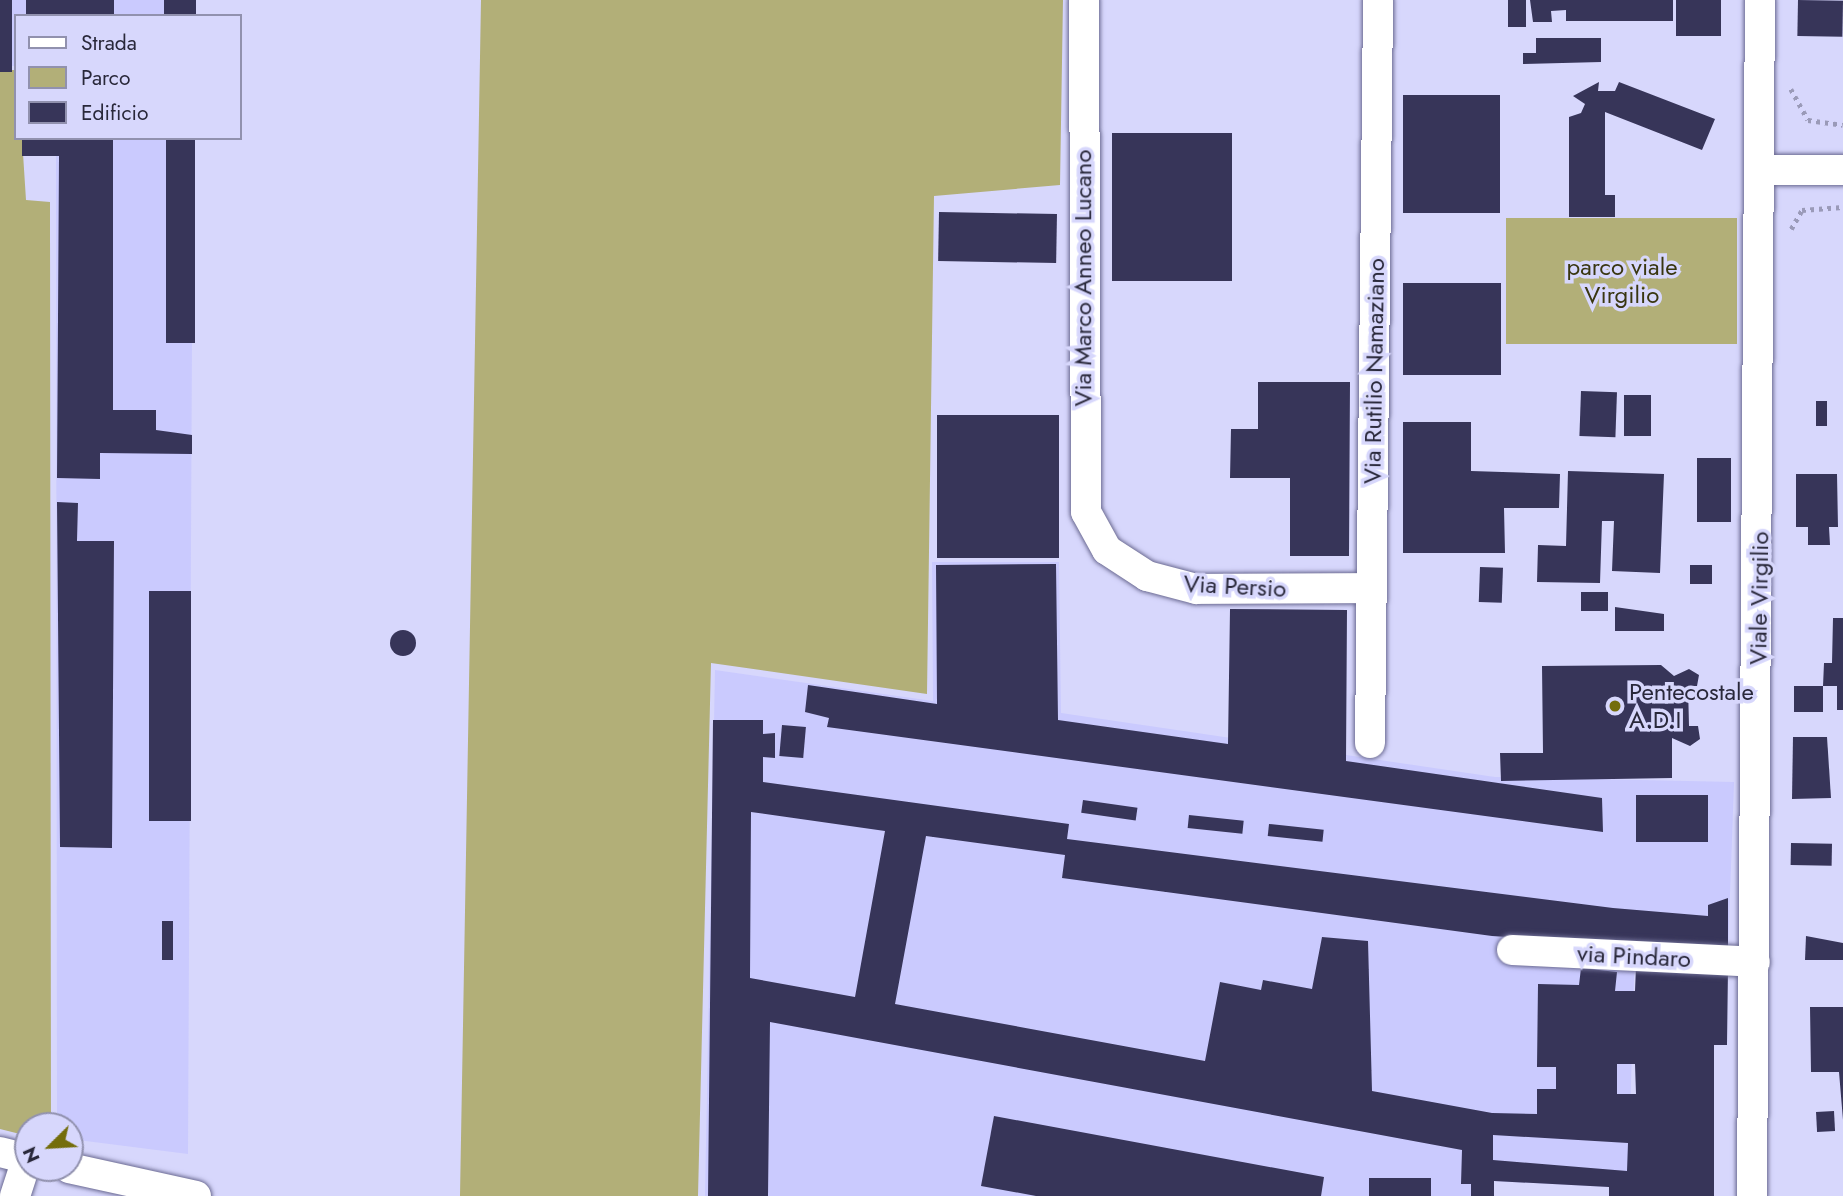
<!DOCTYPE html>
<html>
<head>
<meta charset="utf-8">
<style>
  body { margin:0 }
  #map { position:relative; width:1843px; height:1196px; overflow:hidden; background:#d7d7fc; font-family:Jost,sans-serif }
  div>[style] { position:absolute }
  .built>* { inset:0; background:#cacafe }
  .green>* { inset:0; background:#b2af78; transform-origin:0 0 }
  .building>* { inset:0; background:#373559; transform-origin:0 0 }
  .round { border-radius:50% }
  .path>* { height:4.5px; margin-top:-2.25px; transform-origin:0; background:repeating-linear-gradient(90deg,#9a9ab8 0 3.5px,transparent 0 8.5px) }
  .roads { filter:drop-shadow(0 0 2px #6b6a92) drop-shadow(0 0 2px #6b6a92) }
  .minor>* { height:30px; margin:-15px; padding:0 15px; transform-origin:15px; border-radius:15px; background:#fff }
  .dots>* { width:19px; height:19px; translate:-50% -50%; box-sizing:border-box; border:4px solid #d7d7fc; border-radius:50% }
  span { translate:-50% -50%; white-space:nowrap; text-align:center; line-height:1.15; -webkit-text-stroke:7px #d7d7fc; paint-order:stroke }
  .park-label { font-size:24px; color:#393610 }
  .street-label { font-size:24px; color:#29283a }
  .poi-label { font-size:24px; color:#29283a }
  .left { translate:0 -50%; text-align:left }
  .legend { position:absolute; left:14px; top:14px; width:228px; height:126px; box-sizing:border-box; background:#d7d7fc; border:2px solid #9191ae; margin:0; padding:9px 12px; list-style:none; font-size:21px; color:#29283a }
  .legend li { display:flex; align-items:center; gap:14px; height:35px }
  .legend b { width:35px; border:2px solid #9191ae }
  .north { position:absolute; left:14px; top:1112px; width:70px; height:70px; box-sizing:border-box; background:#d7d7fc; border:2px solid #9191ae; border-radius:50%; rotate:246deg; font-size:19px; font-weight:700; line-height:28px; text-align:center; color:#29283a }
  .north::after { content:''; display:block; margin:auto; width:24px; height:32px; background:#746d0b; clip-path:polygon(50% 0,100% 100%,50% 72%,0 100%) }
</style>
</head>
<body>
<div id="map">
  <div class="built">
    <div style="clip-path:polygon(0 0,190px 0,190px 16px,16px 16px,16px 66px,0 66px)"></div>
    <div style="clip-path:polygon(56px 138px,193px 138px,188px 1154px,70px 1139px,70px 1126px,57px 1126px)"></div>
    <div style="clip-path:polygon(932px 562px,1059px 562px,1061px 713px,1495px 777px,1734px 782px,1728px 951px,1635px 946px,1628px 1188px,1494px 1181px,1494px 1196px,705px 1196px,715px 670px,933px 701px)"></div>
  </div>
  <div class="green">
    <div style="clip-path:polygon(481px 0,1063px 0,1060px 185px,934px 196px,927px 694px,711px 663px,698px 1196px,460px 1196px)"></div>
    <div style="clip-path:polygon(0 70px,16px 70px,16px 138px,22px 138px,26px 200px,50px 202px,51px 1126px,28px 1126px,28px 1136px,0 1129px)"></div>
    <div style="left:1506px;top:218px;width:231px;height:126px"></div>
  </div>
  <div class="building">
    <div style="left:0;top:0;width:12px;height:72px"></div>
    <div style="left:26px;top:0;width:88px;height:16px"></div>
    <div style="left:164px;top:0;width:32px;height:16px"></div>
    <div style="left:1508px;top:0;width:18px;height:27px"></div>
    <div style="clip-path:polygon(1530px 0,1673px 0,1673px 21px,1566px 21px,1566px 10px,1551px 11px,1552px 22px,1533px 22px)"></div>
    <div style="left:1676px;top:0;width:45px;height:36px"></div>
    <div style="left:1798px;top:0;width:45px;height:36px;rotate:1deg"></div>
    <div style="clip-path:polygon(1536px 38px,1601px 38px,1601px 62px,1523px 64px,1523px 53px,1536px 53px)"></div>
    <div style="clip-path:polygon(1599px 82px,1598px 91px,1615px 91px,1619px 82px,1715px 119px,1702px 150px,1605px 112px,1605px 195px,1615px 195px,1615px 217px,1569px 217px,1569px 117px,1581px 113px,1585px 104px,1573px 96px)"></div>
    <div style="left:1403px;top:95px;width:97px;height:118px"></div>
    <div style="left:1232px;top:133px;width:148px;height:120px;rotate:90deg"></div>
    <div style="clip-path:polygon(22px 138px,113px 138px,113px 410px,156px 410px,156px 430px,192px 435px,192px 454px,100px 453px,100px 479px,57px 478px,59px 156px,22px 156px)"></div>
    <div style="left:166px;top:138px;width:29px;height:205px"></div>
    <div style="left:939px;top:212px;width:118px;height:49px;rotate:1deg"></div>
    <div style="left:1403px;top:283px;width:98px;height:92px"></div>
    <div style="clip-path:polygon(1258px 382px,1350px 382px,1349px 556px,1290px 556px,1290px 478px,1230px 478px,1231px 429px,1258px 429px)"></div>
    <div style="left:1581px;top:391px;width:36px;height:45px;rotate:2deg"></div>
    <div style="left:1624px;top:395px;width:27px;height:41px"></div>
    <div style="left:1816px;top:401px;width:11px;height:25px"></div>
    <div style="left:937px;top:415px;width:122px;height:143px"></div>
    <div style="clip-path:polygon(1403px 422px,1471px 422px,1471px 471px,1560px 474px,1559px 508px,1504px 508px,1505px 553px,1403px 553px)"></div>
    <div style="left:1697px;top:458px;width:34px;height:64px"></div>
    <div style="clip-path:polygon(1568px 471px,1664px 474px,1660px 573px,1612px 571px,1614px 521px,1602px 521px,1600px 583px,1537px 582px,1538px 545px,1566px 546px)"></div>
    <div style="clip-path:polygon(1796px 474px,1837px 474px,1838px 527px,1829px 527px,1830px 545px,1808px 545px,1808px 527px,1796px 527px)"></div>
    <div style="clip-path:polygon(57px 502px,78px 503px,77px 541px,114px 541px,112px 848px,60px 847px)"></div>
    <div style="clip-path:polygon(1056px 564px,1058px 720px,1228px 744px,1230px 609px,1347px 610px,1346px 761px,1602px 798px,1603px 832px,827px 727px,829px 718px,805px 712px,808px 685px,937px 704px,936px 565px)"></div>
    <div style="left:1690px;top:565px;width:22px;height:19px"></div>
    <div style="left:1480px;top:567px;width:23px;height:35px;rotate:2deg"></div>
    <div style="left:149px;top:591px;width:42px;height:230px"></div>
    <div style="left:1581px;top:592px;width:27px;height:19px"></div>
    <div style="clip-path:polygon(1615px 607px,1664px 614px,1664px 631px,1615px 631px)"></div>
    <div style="clip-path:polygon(1833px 618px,1843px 618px,1843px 710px,1837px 710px,1837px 686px,1823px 686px,1824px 663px,1832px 663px)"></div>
    <div class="round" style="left:390px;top:630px;width:26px;height:26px"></div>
    <div style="clip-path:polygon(1661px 665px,1674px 676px,1689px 669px,1699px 675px,1697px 686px,1688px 686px,1689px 726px,1698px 726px,1700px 739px,1690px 746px,1672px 738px,1672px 778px,1501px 781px,1500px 753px,1543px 753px,1542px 666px)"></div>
    <div style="left:1794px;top:686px;width:29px;height:26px"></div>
    <div style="clip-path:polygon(evenodd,713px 720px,763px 720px,763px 734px,775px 733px,775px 758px,763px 757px,763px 782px,1069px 824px,1067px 839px,1613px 908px,1708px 916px,1708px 905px,1728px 898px,1728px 951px,1492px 936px,1062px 878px,1065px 855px,926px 836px,895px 1004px,1205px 1061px,1220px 982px,1261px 990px,1263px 980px,1312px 989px,1322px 937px,1368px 941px,1372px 1091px,1492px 1113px,1537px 1114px,1537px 1089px,1556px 1089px,1556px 1067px,1537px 1067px,1538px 984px,1579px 985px,1581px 968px,1617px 972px,1615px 991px,1635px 991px,1636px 967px,1728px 969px,1727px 1045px,1714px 1045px,1714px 1196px,1609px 1196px,1609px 1187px,1494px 1181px,1494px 1196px,1471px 1196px,1471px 1184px,1461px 1184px,1462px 1150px,770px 1022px,768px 1196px,708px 1196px,713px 720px,751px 812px,885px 831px,855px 997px,750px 978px,751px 812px,713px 720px,1617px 1064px,1635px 1064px,1636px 1094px,1617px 1094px,1617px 1064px,713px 720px,1493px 1135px,1628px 1143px,1627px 1171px,1493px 1160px,1493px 1135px)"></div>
    <div style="left:782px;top:725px;width:24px;height:31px;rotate:5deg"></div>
    <div style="clip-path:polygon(1793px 737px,1827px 737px,1831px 798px,1792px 799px)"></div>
    <div style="left:1708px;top:795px;width:47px;height:72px;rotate:90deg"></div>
    <div style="left:1083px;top:800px;width:55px;height:13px;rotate:8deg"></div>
    <div style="left:1189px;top:815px;width:55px;height:13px;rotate:6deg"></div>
    <div style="left:1269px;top:824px;width:55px;height:12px;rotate:6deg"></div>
    <div style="left:1791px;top:843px;width:41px;height:22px;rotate:1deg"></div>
    <div style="left:162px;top:921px;width:11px;height:39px"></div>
    <div style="clip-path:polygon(1806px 936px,1843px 943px,1843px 960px,1805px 960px)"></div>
    <div style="clip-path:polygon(1810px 1007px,1843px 1007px,1843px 1120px,1839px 1072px,1811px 1072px)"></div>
    <div style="left:1834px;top:1111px;width:20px;height:18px;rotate:87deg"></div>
    <div style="clip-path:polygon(994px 1116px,1324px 1177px,1321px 1196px,1036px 1196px,981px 1186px)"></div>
    <div style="left:1369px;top:1178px;width:62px;height:18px"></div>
  </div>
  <div class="path">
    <div style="left:1791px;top:89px;width:35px;rotate:61deg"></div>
    <div style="left:1808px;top:120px;width:35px;rotate:8deg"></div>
    <div style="left:1791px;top:229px;width:22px;rotate:-60deg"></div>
    <div style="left:1802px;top:210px;width:41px;rotate:-4.2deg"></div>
  </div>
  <div class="roads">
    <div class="minor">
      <div style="left:1084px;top:0;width:512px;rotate:89.78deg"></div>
      <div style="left:1086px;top:512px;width:43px;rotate:61.1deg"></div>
      <div style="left:1107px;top:550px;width:48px;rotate:33deg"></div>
      <div style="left:1147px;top:576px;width:51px;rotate:14.9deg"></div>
      <div style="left:1196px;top:589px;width:176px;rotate:-0.3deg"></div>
      <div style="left:1759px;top:170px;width:84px"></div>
      <div style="left:1370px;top:743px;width:743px;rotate:-89.38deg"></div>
      <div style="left:1512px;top:950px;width:243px;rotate:2.8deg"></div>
      <div style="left:0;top:1152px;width:29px;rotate:14deg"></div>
      <div style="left:69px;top:1168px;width:130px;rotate:12.4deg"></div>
      <div style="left:15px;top:1196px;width:39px;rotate:-72deg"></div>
      <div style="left:1752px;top:1196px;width:1196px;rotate:-89.62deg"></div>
    </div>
  </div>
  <div class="dots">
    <div style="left:1615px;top:706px;background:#746d0b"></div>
  </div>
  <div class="park-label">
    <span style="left:1622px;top:281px">parco viale<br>Virgilio</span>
  </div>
  <div class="street-label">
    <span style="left:1083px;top:278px;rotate:-90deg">Via Marco Anneo Lucano</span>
    <span style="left:1374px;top:371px;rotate:-89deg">Via Rutilio Namaziano</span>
    <span style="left:1235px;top:586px;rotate:3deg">Via Persio</span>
    <span style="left:1759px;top:598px;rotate:-89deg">Viale Virgilio</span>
    <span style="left:1634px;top:956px;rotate:3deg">via Pindaro</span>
  </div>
  <div class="poi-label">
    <span class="left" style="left:1629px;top:706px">Pentecostale<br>A.D.I</span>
  </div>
  <ul class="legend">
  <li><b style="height:9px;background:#fff"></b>Strada</li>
  <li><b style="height:19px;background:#b2af78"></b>Parco</li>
  <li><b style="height:19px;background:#373559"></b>Edificio</li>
  </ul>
  <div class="north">N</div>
</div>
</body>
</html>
